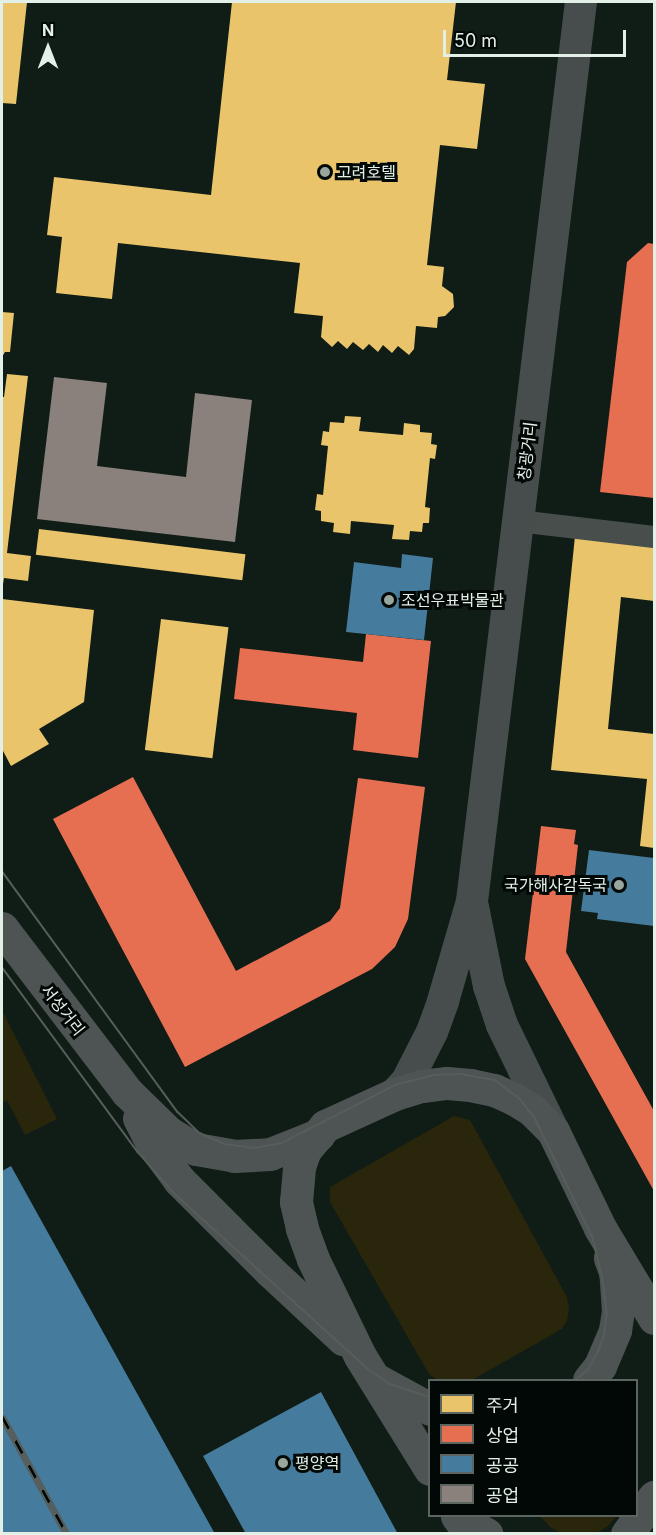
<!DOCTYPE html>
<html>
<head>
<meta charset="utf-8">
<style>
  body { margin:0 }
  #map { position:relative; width:656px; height:1535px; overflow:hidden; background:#101c16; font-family:Inter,"Noto Sans KR",sans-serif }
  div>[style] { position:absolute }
  .green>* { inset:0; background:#2a260b }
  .homes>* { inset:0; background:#e9c46a; transform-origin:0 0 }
  .shops>* { inset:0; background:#e76f51 }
  .public>* { inset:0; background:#457b9d }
  .industry>* { inset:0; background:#8a817c }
  .minor>* { height:22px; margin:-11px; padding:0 11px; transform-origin:11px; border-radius:11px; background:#474e4b }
  .secondary>* { height:32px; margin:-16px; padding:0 16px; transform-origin:16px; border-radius:16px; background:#474d4c }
  .primary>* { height:33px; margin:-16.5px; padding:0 16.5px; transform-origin:16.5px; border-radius:16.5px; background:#4d5453 }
  .tram>* { height:1.5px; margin:-0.75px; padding:0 0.75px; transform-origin:0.75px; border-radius:0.75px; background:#575d5a }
  .rail>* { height:7px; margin-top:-3.5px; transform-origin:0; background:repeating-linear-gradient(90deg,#020805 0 14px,#575d5a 0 28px); box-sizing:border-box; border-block:2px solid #575d5a }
  .dots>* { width:16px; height:16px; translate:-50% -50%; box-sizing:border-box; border:3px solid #020805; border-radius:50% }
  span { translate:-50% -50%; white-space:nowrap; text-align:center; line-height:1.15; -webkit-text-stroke:6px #020805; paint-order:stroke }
  .poi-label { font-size:16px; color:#e2f0e8 }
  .left { translate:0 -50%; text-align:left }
  .right { translate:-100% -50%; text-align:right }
  .street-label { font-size:16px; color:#e2f0e8 }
  .frame { position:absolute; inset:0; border:3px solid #e2f0e8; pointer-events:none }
  .legend { position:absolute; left:428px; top:1379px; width:210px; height:138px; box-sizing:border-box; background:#020805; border:2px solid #5c6560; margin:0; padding:8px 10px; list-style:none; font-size:18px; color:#e2f0e8 }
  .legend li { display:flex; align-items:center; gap:12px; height:30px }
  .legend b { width:30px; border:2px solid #5c6560 }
  .north { position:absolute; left:18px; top:18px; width:60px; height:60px; -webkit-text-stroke:4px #020805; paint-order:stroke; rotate:0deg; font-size:16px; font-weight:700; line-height:24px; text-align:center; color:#e2f0e8 }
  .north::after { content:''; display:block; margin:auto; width:21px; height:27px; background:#e2f0e8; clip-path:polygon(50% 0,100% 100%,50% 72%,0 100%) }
  .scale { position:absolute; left:443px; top:30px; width:183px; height:27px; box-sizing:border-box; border:3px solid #e2f0e8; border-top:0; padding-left:8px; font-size:18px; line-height:21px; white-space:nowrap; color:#e2f0e8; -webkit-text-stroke:4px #020805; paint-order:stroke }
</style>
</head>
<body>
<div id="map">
  <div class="green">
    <div style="clip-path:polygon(2px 1010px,57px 1119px,25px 1135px,7px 1100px,2px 1103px)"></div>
    <div style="clip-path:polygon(454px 1116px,470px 1120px,567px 1297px,569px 1309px,567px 1321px,562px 1329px,472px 1380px,437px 1380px,429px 1374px,330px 1202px,330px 1187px)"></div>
    <div style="clip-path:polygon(540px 1516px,617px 1516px,608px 1526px,595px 1534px,561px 1533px,550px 1527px)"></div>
  </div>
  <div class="homes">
    <div style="clip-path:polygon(2px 2px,27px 2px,16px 104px,2px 103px)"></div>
    <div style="clip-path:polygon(232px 2px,456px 2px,447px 80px,485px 84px,477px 149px,440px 145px,427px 265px,444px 267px,442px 286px,453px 294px,454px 307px,445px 316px,438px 317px,437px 328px,416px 326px,414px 349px,409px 355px,398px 346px,392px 353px,383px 345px,378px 352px,369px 344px,363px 350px,353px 342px,347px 349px,338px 341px,332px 347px,321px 337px,323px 316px,294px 313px,300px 263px,118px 243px,112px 299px,56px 293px,62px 237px,47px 235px,54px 177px,211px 195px)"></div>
    <div style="clip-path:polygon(2px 312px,14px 313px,10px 352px,5px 352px,2px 357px)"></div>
    <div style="clip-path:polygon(7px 374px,28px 376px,7px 553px,31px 556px,28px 581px,4px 578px,3px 584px,2px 397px,4px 397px)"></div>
    <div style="clip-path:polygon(345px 416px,361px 417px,359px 431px,403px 435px,404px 423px,420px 425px,420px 432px,432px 433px,431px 444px,437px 445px,435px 459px,430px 458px,425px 507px,430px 508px,429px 523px,423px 523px,422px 532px,410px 531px,409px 540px,392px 539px,394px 525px,351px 521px,350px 534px,333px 532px,334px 523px,321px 521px,321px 511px,315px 510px,317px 494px,323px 495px,328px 446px,321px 445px,323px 431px,329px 432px,330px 422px,344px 423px)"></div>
    <div style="left:39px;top:529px;width:208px;height:26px;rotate:7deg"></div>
    <div style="clip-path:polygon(575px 536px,654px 544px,654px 601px,621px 597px,608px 729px,654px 734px,654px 848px,640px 846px,647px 779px,551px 770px)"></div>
    <div style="clip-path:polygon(2px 599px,94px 610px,84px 702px,39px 729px,49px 744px,11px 766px,2px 749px)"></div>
    <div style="left:161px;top:619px;width:68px;height:132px;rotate:7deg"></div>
  </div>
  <div class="shops">
    <div style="clip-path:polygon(648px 243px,654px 244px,654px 498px,600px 492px,627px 262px)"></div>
    <div style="clip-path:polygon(366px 634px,431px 641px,418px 758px,353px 750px,357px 713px,234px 699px,240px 648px,363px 662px)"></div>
    <div style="clip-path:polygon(133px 777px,236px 971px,330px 921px,340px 908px,358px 778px,425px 787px,408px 919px,395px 947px,372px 969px,185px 1067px,53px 819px)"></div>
    <div style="clip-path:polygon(541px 826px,576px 830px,574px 844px,578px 845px,566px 952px,654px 1111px,654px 1191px,525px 959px)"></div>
  </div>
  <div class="public">
    <div style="clip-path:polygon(402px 554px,433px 558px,424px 640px,346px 632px,354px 562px,401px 568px)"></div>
    <div style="clip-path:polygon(589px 850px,654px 858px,654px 926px,597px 919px,598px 913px,581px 911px)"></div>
    <div style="clip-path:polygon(11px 1166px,215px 1534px,2px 1534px,2px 1171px)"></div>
    <div style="clip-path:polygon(321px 1392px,393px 1525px,398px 1534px,246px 1534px,203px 1456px)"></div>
  </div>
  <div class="industry">
    <div style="clip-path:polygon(54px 377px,107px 383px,97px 466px,186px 477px,195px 393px,252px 400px,235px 542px,37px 519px)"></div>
  </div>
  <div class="minor">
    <div style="left:518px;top:521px;width:137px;rotate:6.7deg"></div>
  </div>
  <div class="secondary">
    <div style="left:473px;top:907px;width:81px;rotate:78.6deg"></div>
    <div style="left:489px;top:986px;width:41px;rotate:71.6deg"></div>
    <div style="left:502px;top:1025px;width:117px;rotate:64.1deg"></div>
    <div style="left:395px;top:1094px;width:18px;rotate:-47deg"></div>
    <div style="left:407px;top:1081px;width:55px;rotate:-63deg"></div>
    <div style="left:432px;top:1032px;width:33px;rotate:-70deg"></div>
    <div style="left:443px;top:1001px;width:104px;rotate:-73.8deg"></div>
    <div style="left:472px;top:901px;width:906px;rotate:-83.09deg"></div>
  </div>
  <div class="primary">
    <div style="left:2px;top:928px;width:206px;rotate:52.7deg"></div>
    <div style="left:127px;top:1092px;width:59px;rotate:44.3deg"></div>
    <div style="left:169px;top:1133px;width:31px;rotate:31deg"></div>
    <div style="left:196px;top:1149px;width:39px;rotate:10deg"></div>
    <div style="left:234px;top:1156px;width:36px;rotate:-3deg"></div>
    <div style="left:270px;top:1154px;width:52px;rotate:-21.6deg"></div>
    <div style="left:139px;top:1118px;width:27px;rotate:63deg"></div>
    <div style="left:151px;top:1142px;width:47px;rotate:53.6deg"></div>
    <div style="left:179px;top:1180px;width:129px;rotate:45deg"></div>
    <div style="left:270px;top:1271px;width:100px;rotate:43deg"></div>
    <div style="left:377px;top:1380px;width:60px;rotate:28.7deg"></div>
    <div style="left:589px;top:1380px;width:18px;rotate:-52deg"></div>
    <div style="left:600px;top:1366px;width:39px;rotate:-67deg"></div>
    <div style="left:615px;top:1330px;width:19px;rotate:-81deg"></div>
    <div style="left:618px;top:1311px;width:39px;rotate:-94deg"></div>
    <div style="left:615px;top:1272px;width:15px;rotate:-110deg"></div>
    <div style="left:430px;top:1469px;width:133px;rotate:-121.8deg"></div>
    <div style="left:360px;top:1356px;width:108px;rotate:-115.9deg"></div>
    <div style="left:313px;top:1259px;width:33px;rotate:-110deg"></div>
    <div style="left:302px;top:1228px;width:27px;rotate:-103deg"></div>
    <div style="left:296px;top:1202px;width:35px;rotate:-85deg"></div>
    <div style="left:299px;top:1167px;width:18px;rotate:-71deg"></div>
    <div style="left:305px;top:1150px;width:31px;rotate:-50deg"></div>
    <div style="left:325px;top:1126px;width:77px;rotate:-24.6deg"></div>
    <div style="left:395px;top:1094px;width:28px;rotate:-17deg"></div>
    <div style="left:422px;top:1086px;width:25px;rotate:-7deg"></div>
    <div style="left:447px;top:1083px;width:23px;rotate:5deg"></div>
    <div style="left:470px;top:1085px;width:25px;rotate:12deg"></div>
    <div style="left:494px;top:1090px;width:22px;rotate:24deg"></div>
    <div style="left:514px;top:1099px;width:21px;rotate:31deg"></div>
    <div style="left:532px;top:1110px;width:30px;rotate:45deg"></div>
    <div style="left:553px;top:1131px;width:108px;rotate:64.1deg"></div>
    <div style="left:600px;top:1228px;width:105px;rotate:59deg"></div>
    <div style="left:457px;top:1516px;width:5px;rotate:53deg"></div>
    <div style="left:460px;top:1520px;width:30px;rotate:28deg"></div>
    <div style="left:627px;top:1534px;width:46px;rotate:-53.9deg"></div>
  </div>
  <div class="tram">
    <div style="left:2px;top:871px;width:298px;rotate:53.9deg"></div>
    <div style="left:178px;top:1112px;width:30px;rotate:44deg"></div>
    <div style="left:200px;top:1133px;width:27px;rotate:24deg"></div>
    <div style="left:225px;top:1144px;width:29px;rotate:8deg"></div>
    <div style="left:254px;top:1148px;width:28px;rotate:-10deg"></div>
    <div style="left:282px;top:1143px;width:130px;rotate:-27deg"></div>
    <div style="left:398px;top:1084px;width:36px;rotate:-14deg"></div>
    <div style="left:433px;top:1075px;width:28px;rotate:-2deg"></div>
    <div style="left:461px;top:1074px;width:35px;rotate:10deg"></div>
    <div style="left:495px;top:1080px;width:30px;rotate:37deg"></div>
    <div style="left:519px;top:1098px;width:26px;rotate:51deg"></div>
    <div style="left:535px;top:1118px;width:133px;rotate:64.2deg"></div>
    <div style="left:593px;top:1238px;width:43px;rotate:76.6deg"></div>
    <div style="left:603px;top:1280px;width:34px;rotate:83deg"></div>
    <div style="left:607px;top:1314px;width:20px;rotate:96deg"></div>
    <div style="left:605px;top:1334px;width:20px;rotate:110deg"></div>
    <div style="left:598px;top:1353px;width:20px;rotate:120deg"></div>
    <div style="left:588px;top:1370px;width:16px;rotate:140deg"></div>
    <div style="left:2px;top:967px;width:230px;rotate:53.7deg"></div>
    <div style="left:138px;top:1152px;width:55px;rotate:48.7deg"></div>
    <div style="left:174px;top:1193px;width:261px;rotate:42.2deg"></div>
    <div style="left:367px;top:1368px;width:28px;rotate:35deg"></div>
    <div style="left:390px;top:1384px;width:42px;rotate:18deg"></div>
  </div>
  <div class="rail">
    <div style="left:2px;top:1416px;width:135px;rotate:61.2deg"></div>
  </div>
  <div class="dots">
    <div style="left:325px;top:172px;background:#98a69e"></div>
    <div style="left:389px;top:600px;background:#98a69e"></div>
    <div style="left:619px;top:885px;background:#98a69e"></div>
    <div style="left:283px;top:1463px;background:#98a69e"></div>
  </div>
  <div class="poi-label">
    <span class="left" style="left:337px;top:172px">고려호텔</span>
    <span class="left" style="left:401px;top:600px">조선우표박물관</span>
    <span class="right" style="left:607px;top:885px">국가해사감독국</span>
    <span class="left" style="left:295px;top:1463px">평양역</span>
  </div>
  <div class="street-label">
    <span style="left:527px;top:451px;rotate:-83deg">창광거리</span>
    <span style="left:63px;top:1010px;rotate:52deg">서성거리</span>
  </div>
  <div class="frame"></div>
  <ul class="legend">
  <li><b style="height:16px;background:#e9c46a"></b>주거</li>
  <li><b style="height:16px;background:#e76f51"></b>상업</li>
  <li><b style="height:16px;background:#457b9d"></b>공공</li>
  <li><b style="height:16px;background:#8a817c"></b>공업</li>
  </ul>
  <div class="north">N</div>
  <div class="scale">50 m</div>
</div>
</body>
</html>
